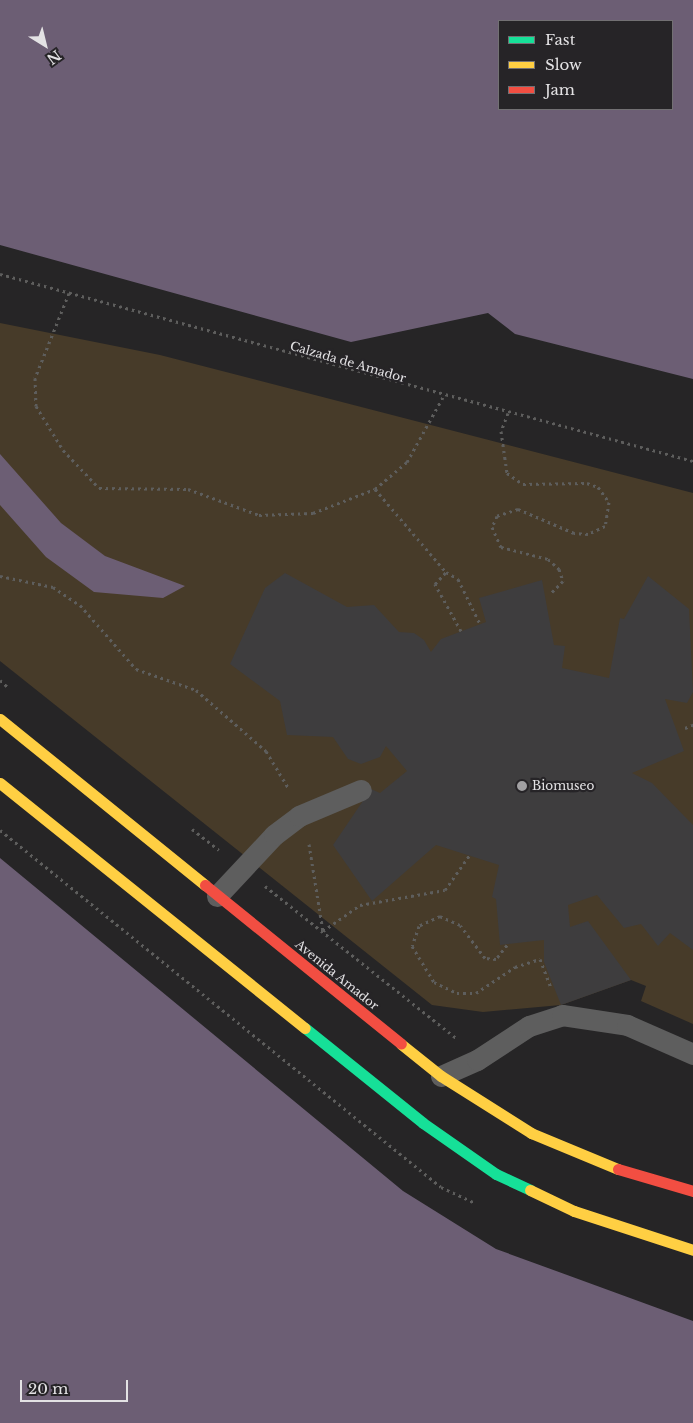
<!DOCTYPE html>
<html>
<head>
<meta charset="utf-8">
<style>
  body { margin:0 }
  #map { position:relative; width:693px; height:1423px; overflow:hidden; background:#262526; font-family:"Libre Baskerville",serif }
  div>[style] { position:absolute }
  .green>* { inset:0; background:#473b29 }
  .water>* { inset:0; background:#6c5e74 }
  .building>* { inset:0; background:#3e3d3e }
  .path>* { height:3px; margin-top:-1.5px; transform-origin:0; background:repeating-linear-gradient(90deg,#5e5e5d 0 2.5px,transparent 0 6.5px) }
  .lane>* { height:21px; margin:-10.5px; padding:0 10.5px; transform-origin:10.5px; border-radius:10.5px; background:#5e5e5e }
  .fast>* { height:11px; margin:-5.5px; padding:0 5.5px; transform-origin:5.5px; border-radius:5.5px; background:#16e098 }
  .slow>* { height:11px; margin:-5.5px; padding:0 5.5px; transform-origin:5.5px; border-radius:5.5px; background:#ffcf43 }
  .jam>* { height:11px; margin:-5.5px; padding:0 5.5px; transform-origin:5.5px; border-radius:5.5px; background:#f24e42 }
  .dots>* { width:14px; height:14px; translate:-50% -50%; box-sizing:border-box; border:2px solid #262427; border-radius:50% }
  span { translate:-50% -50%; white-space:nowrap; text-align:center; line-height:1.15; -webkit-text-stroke:4.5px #262427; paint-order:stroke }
  .street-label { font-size:12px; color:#e3e2e4 }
  .poi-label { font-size:12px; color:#e3e2e4 }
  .left { translate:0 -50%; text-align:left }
  .legend { position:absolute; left:498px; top:20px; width:175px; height:90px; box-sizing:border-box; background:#262427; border:1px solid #727073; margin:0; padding:6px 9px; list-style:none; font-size:15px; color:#e3e2e4 }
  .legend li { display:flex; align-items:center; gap:10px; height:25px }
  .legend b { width:25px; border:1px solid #727073 }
  .north { position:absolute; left:20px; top:20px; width:50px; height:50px; -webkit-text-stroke:4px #262427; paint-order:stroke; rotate:144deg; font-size:14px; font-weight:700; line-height:20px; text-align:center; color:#e3e2e4 }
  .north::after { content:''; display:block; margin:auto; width:18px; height:22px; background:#e3e2e4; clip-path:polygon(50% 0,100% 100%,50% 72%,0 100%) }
  .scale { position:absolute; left:20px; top:1380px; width:108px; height:22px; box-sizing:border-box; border:2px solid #e3e2e4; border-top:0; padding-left:6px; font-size:15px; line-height:18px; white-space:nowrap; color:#e3e2e4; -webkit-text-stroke:4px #262427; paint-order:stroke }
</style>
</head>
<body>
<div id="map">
  <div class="green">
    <div style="clip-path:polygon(0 323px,160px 355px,693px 493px,693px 1024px,641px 1001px,646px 986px,631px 980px,561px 1005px,483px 1012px,432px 1005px,0 661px)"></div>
  </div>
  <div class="water">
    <div style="clip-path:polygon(evenodd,0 0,693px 0,693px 379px,515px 334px,488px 313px,351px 342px,0 245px,0 0,672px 21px,672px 109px,499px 109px,499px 21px,672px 21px)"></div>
    <div style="clip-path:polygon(0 454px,61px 523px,105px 556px,185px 586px,163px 598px,94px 592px,46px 557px,0 505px)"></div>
    <div style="clip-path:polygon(0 858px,403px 1191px,496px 1249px,693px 1321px,693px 1423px,0 1423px)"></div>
  </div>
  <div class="building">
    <div style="clip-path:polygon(285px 573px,347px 607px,374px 605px,399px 632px,414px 633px,424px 640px,431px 652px,441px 639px,486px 622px,479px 598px,542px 580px,554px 645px,565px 646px,562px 668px,609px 678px,620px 618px,624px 619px,648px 576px,689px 609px,693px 692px,687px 703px,665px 699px,684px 751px,632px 773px,652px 783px,693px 825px,693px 950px,670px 933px,658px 946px,641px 924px,624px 928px,597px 895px,568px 905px,570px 927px,588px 921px,631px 980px,561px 1005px,544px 962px,544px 940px,500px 945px,496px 899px,492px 897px,499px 865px,436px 845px,372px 901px,333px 845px,371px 789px,380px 793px,407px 771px,386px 746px,380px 757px,361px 764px,348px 759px,333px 737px,287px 735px,280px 701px,230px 664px,265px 588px)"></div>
  </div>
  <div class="path">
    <div style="left:0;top:274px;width:718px;rotate:15.1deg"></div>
    <div style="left:69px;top:293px;width:92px;rotate:111.8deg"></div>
    <div style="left:35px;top:378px;width:28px;rotate:88deg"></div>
    <div style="left:36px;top:406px;width:52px;rotate:58.5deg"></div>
    <div style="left:63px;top:450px;width:52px;rotate:46.5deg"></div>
    <div style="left:99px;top:488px;width:89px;rotate:0.6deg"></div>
    <div style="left:188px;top:489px;width:76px;rotate:20.1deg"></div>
    <div style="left:259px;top:515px;width:54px;rotate:-2.1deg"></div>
    <div style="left:313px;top:513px;width:66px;rotate:-21.2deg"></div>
    <div style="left:375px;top:489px;width:42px;rotate:-40.2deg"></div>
    <div style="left:407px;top:462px;width:74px;rotate:-61deg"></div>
    <div style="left:508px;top:413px;width:19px;rotate:111deg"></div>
    <div style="left:501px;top:431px;width:42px;rotate:81.9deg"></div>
    <div style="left:507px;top:473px;width:19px;rotate:35deg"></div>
    <div style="left:523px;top:484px;width:64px;rotate:-0.9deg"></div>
    <div style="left:587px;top:483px;width:12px;rotate:20deg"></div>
    <div style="left:598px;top:487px;width:19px;rotate:54deg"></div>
    <div style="left:609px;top:502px;width:24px;rotate:99deg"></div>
    <div style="left:605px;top:526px;width:19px;rotate:155deg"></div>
    <div style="left:588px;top:534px;width:14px;rotate:-176deg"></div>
    <div style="left:574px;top:533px;width:61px;rotate:-156.8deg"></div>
    <div style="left:518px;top:509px;width:22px;rotate:162deg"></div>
    <div style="left:497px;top:516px;width:12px;rotate:114deg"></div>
    <div style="left:492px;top:527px;width:22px;rotate:66deg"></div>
    <div style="left:501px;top:547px;width:49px;rotate:14.3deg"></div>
    <div style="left:548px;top:559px;width:15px;rotate:42deg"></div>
    <div style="left:559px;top:569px;width:13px;rotate:72deg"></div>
    <div style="left:563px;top:581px;width:17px;rotate:135deg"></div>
    <div style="left:375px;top:489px;width:109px;rotate:49.5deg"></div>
    <div style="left:0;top:576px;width:54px;rotate:11.7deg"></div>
    <div style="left:53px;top:587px;width:32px;rotate:34deg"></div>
    <div style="left:80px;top:605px;width:85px;rotate:48.8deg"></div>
    <div style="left:136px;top:669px;width:64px;rotate:19.3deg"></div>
    <div style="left:196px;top:690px;width:93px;rotate:41.1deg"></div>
    <div style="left:266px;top:751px;width:44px;rotate:58.8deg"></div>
    <div style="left:461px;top:631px;width:54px;rotate:-119deg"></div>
    <div style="left:435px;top:584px;width:16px;rotate:-47deg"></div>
    <div style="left:446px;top:572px;width:14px;rotate:30deg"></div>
    <div style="left:458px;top:579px;width:50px;rotate:63.9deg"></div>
    <div style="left:0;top:680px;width:12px;rotate:42deg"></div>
    <div style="left:685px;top:728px;width:9px;rotate:-21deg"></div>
    <div style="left:192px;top:829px;width:34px;rotate:38deg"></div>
    <div style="left:0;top:830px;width:567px;rotate:38.99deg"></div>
    <div style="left:441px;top:1187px;width:38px;rotate:25deg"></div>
    <div style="left:309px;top:844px;width:88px;rotate:80.9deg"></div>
    <div style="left:265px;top:886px;width:244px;rotate:38.5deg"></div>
    <div style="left:323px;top:931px;width:45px;rotate:-35.1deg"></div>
    <div style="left:360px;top:905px;width:86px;rotate:-10deg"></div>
    <div style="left:445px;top:890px;width:42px;rotate:-54.8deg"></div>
    <div style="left:507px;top:945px;width:18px;rotate:128deg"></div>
    <div style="left:496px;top:959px;width:11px;rotate:-175deg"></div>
    <div style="left:485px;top:958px;width:41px;rotate:-127.1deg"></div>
    <div style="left:460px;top:925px;width:22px;rotate:-156deg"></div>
    <div style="left:440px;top:916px;width:23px;rotate:155deg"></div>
    <div style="left:419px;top:926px;width:21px;rotate:109deg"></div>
    <div style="left:412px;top:946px;width:42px;rotate:58.6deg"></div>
    <div style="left:434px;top:982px;width:25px;rotate:26deg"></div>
    <div style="left:457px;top:993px;width:19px"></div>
    <div style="left:476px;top:993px;width:47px;rotate:-33.7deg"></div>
    <div style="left:515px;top:967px;width:26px;rotate:-18deg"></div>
    <div style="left:540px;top:959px;width:30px;rotate:69deg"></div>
  </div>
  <div class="lane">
    <div style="left:217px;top:896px;width:83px;rotate:-46.9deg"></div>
    <div style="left:274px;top:835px;width:31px;rotate:-37deg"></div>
    <div style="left:299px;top:816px;width:67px;rotate:-22.8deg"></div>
    <div style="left:441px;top:1076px;width:39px;rotate:-24deg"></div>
    <div style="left:477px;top:1060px;width:62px;rotate:-33.2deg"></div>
    <div style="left:529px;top:1026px;width:35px;rotate:-18deg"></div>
    <div style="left:562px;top:1015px;width:66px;rotate:8.7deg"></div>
    <div style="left:627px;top:1025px;width:72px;rotate:23.7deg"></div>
  </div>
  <div class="fast">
    <div style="left:305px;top:1028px;width:151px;rotate:38.8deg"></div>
    <div style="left:423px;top:1123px;width:89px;rotate:34.9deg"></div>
    <div style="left:496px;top:1174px;width:38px;rotate:25deg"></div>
  </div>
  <div class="slow">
    <div style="left:0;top:719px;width:264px;rotate:39deg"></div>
    <div style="left:0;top:783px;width:391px;rotate:38.8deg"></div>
    <div style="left:401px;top:1044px;width:51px;rotate:38.7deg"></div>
    <div style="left:441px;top:1076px;width:107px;rotate:32.3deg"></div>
    <div style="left:531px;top:1133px;width:94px;rotate:22.5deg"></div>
    <div style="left:530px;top:1190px;width:49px;rotate:25.5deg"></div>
    <div style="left:574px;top:1211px;width:125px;rotate:18.1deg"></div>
  </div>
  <div class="jam">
    <div style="left:205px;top:885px;width:252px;rotate:39deg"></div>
    <div style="left:618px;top:1169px;width:78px;rotate:16.3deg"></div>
  </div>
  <div class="dots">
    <div style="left:522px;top:786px;background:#a1a0a2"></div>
  </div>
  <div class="street-label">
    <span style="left:348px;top:362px;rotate:16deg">Calzada de Amador</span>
    <span style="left:337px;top:975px;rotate:39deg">Avenida Amador</span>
  </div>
  <div class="poi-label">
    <span class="left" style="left:532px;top:786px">Biomuseo</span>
  </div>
  <ul class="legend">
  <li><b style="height:6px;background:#16e098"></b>Fast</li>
  <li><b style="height:6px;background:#ffcf43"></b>Slow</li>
  <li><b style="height:6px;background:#f24e42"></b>Jam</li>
  </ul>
  <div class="north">N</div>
  <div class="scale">20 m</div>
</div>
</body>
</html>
